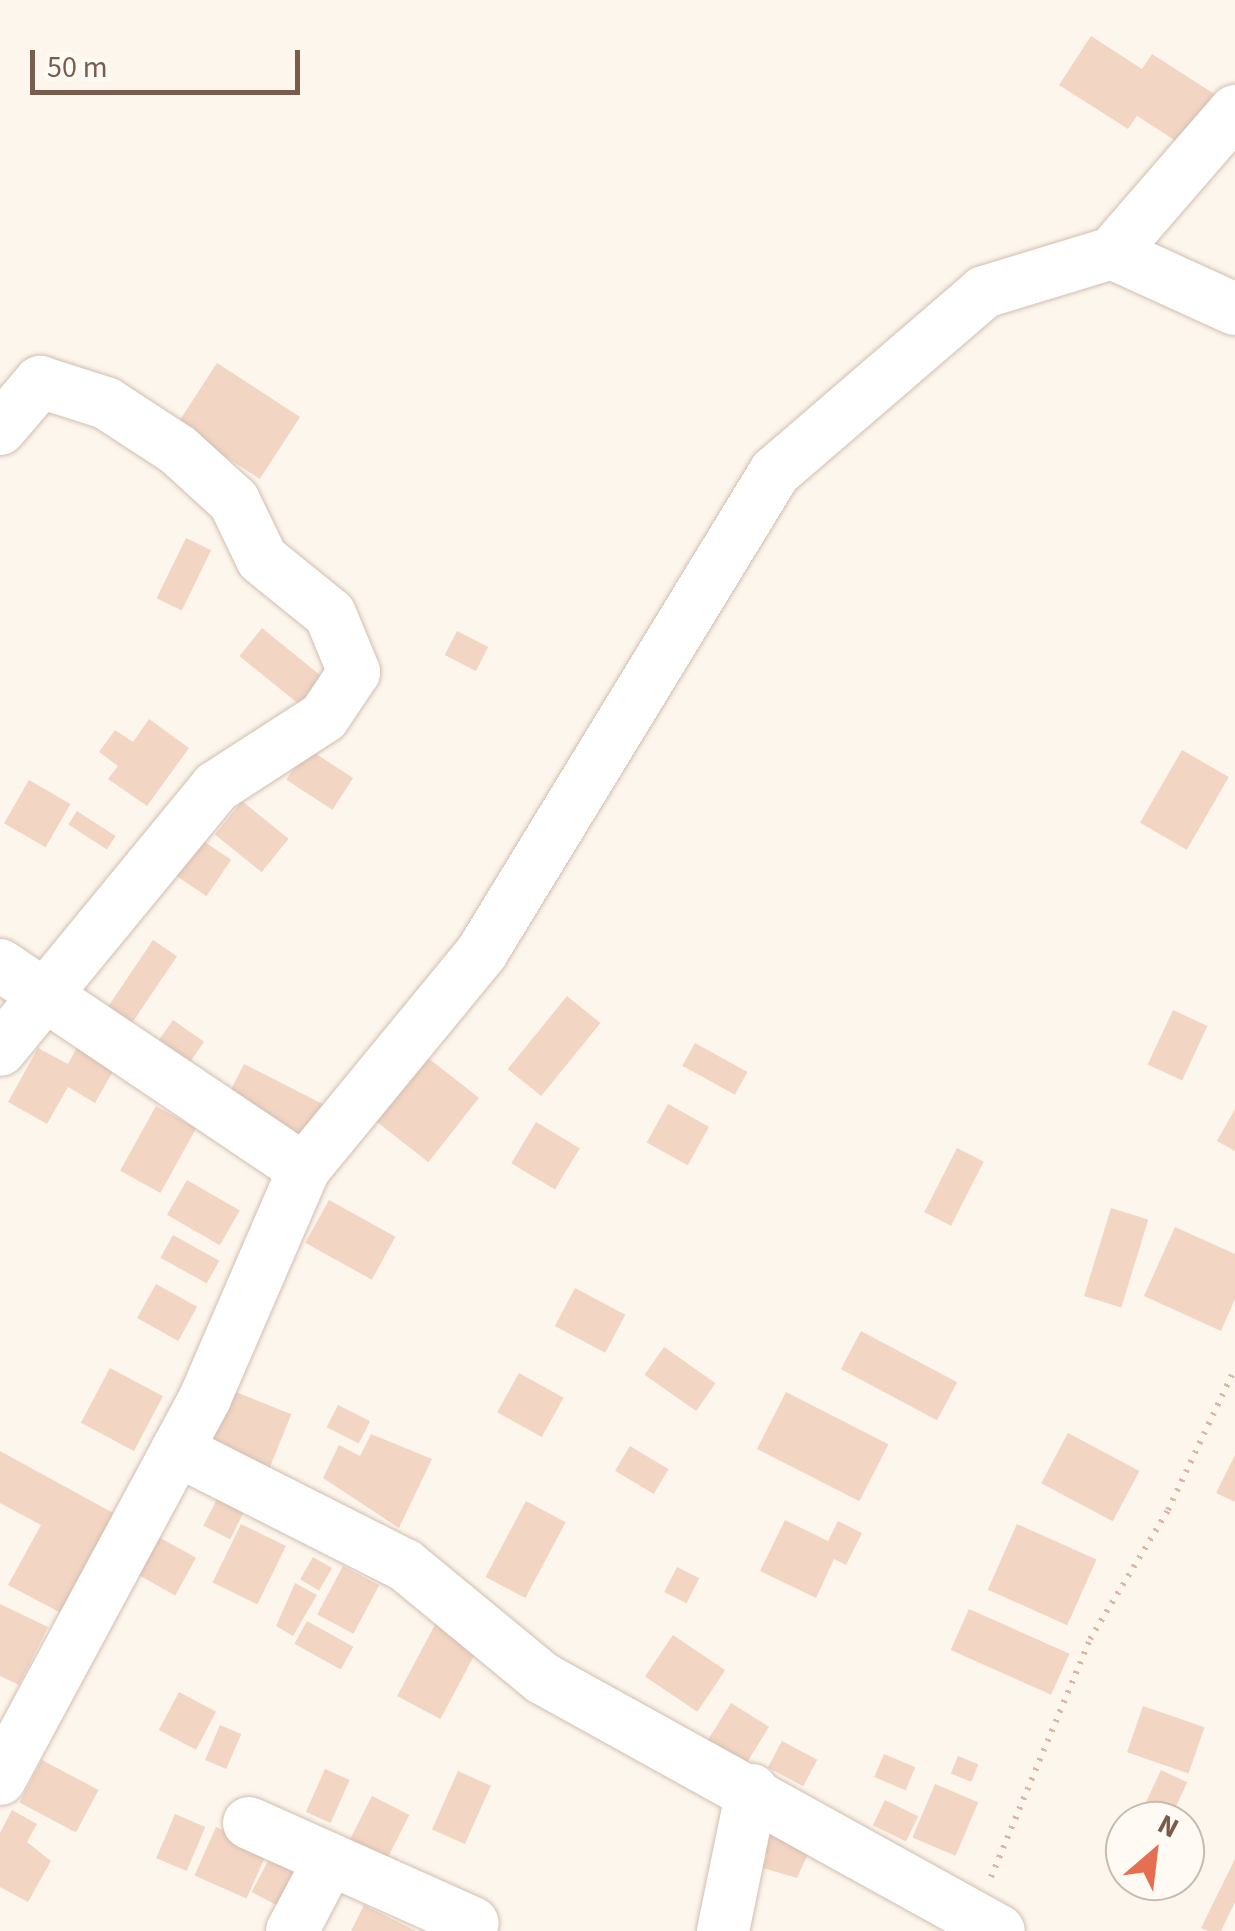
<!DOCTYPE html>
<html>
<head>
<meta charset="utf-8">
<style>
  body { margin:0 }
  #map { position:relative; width:1235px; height:1931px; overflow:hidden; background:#fdf6ec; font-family:"Source Sans 3",sans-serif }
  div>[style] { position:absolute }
  .building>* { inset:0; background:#f3d5c3; transform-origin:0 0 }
  .path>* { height:6px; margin-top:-3px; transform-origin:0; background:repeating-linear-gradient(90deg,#d9b8a5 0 2.5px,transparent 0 10.5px) }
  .roads { filter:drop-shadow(0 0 2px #d1beb0) drop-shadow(0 0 2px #d1beb0) }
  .minor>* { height:52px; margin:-26px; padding:0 26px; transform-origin:26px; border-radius:26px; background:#fff }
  span { translate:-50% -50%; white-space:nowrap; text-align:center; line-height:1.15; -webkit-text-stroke:8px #fffaf3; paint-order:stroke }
  .north { position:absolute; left:1105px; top:1801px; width:100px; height:100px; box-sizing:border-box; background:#fffaf3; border:2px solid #cabbb1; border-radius:50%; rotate:28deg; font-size:28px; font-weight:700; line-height:40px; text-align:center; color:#7a5c4d }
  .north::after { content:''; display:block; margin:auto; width:35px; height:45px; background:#e76f51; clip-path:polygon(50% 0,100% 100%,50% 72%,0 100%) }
  .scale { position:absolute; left:30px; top:50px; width:270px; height:45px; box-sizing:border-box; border:5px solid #7a5c4d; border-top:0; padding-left:12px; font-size:30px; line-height:35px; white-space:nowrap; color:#7a5c4d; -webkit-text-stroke:8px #fffaf3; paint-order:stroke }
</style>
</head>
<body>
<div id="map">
  <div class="building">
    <div style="clip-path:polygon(1091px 36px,1142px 69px,1152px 54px,1219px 97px,1187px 148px,1137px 116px,1128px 129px,1059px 85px)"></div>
    <div style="left:217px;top:363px;width:99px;height:74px;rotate:33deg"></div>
    <div style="left:186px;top:538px;width:28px;height:67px;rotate:26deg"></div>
    <div style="left:262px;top:628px;width:77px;height:36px;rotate:39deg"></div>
    <div style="left:457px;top:631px;width:35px;height:27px;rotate:27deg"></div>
    <div style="clip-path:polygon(149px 719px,189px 748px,147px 806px,108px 779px,118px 766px,99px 752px,115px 730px,133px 742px)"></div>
    <div style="left:307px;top:748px;width:55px;height:38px;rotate:33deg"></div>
    <div style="left:1182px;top:750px;width:54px;height:84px;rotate:30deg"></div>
    <div style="left:29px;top:780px;width:48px;height:50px;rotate:30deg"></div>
    <div style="left:242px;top:801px;width:60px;height:43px;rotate:39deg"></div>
    <div style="left:77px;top:811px;width:46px;height:16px;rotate:33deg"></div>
    <div style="left:193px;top:834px;width:46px;height:44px;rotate:34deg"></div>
    <div style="left:153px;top:940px;width:29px;height:88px;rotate:34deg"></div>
    <div style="left:567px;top:996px;width:43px;height:94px;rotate:39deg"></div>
    <div style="left:1173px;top:1010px;width:38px;height:60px;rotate:25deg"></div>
    <div style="left:173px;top:1020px;width:38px;height:28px;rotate:35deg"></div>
    <div style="clip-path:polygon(82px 1038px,120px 1059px,95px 1103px,68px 1087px,47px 1124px,8px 1102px,38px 1048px,68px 1064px)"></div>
    <div style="left:695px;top:1043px;width:60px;height:26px;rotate:29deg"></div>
    <div style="left:423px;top:1054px;width:71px;height:82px;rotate:38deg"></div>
    <div style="left:244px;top:1064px;width:91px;height:42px;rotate:27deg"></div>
    <div style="left:668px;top:1104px;width:47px;height:44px;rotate:29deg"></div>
    <div style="left:156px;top:1106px;width:46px;height:74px;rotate:29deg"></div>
    <div style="clip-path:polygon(1235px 1109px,1235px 1151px,1217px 1141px)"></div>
    <div style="left:536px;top:1122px;width:51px;height:48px;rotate:31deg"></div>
    <div style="left:957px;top:1148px;width:30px;height:72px;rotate:27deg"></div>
    <div style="left:187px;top:1180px;width:61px;height:40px;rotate:30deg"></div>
    <div style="left:329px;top:1200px;width:76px;height:49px;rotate:29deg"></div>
    <div style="left:1111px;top:1208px;width:39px;height:92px;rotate:17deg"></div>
    <div style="clip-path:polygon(1175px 1227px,1235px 1254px,1235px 1299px,1221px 1331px,1144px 1296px)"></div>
    <div style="left:173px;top:1235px;width:53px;height:26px;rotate:29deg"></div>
    <div style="left:156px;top:1284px;width:47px;height:39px;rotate:29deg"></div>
    <div style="left:575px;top:1288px;width:57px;height:43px;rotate:28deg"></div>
    <div style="left:861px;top:1331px;width:109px;height:43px;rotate:28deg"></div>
    <div style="left:664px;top:1347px;width:63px;height:34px;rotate:35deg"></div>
    <div style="left:110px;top:1368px;width:60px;height:62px;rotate:28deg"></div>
    <div style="left:519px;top:1373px;width:51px;height:45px;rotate:29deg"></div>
    <div style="left:231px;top:1390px;width:65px;height:62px;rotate:22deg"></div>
    <div style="left:786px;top:1392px;width:115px;height:64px;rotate:27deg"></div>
    <div style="left:338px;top:1405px;width:36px;height:25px;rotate:27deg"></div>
    <div style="left:1068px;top:1433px;width:81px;height:57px;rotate:28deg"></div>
    <div style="clip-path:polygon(371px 1434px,432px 1459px,399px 1528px,323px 1478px,339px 1445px,360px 1456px)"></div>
    <div style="left:630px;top:1446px;width:45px;height:29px;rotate:31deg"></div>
    <div style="clip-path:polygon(0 1451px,115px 1514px,61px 1613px,8px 1585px,41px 1525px,0 1503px)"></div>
    <div style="clip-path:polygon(1235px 1455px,1235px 1502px,1216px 1493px)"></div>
    <div style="left:217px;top:1499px;width:30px;height:30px;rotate:27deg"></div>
    <div style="left:526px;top:1501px;width:45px;height:86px;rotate:28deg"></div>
    <div style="clip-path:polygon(785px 1520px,828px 1541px,838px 1521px,862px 1533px,846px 1565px,834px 1559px,816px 1598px,760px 1571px)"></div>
    <div style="left:241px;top:1524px;width:50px;height:65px;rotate:26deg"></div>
    <div style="left:1017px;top:1524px;width:87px;height:72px;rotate:24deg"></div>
    <div style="left:155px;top:1535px;width:47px;height:43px;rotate:29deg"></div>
    <div style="left:313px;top:1557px;width:22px;height:26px;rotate:30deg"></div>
    <div style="left:343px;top:1566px;width:41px;height:55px;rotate:28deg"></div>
    <div style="left:677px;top:1567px;width:25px;height:28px;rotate:27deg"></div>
    <div style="clip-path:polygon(295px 1583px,317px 1595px,293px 1636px,276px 1626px)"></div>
    <div style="clip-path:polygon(0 1604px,48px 1627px,19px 1685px,0 1676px)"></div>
    <div style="left:969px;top:1609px;width:110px;height:45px;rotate:24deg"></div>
    <div style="left:307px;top:1621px;width:53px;height:26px;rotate:29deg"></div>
    <div style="left:437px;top:1621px;width:49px;height:85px;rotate:28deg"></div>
    <div style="left:673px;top:1635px;width:63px;height:50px;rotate:34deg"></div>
    <div style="left:179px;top:1692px;width:42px;height:43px;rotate:28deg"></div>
    <div style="left:731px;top:1703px;width:45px;height:44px;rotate:32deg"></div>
    <div style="left:1143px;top:1706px;width:65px;height:49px;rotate:19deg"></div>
    <div style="left:220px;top:1725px;width:23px;height:38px;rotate:23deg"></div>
    <div style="left:782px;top:1741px;width:40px;height:30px;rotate:28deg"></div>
    <div style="left:884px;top:1754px;width:34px;height:25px;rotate:23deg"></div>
    <div style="left:958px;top:1756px;width:22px;height:19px;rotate:22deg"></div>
    <div style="left:42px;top:1760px;width:64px;height:48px;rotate:28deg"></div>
    <div style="left:325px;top:1769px;width:27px;height:47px;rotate:24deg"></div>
    <div style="left:1161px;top:1770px;width:29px;height:39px;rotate:25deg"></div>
    <div style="left:458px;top:1771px;width:36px;height:64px;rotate:24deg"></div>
    <div style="left:935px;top:1784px;width:47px;height:58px;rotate:23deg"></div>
    <div style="left:372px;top:1796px;width:42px;height:49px;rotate:27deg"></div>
    <div style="left:885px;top:1800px;width:37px;height:28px;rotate:26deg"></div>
    <div style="clip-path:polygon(12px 1810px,37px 1824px,27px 1842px,51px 1861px,28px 1902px,0 1887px,0 1833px)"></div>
    <div style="left:175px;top:1814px;width:33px;height:48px;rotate:23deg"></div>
    <div style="clip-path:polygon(755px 1825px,814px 1841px,797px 1878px,763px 1868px,767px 1854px,749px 1849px)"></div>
    <div style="left:216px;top:1827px;width:57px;height:53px;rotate:24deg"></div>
    <div style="left:276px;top:1846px;width:40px;height:52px;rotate:28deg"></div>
    <div style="clip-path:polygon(1235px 1859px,1235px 1902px,1221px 1931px,1208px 1931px,1201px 1928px)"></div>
    <div style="clip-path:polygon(364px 1905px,416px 1931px,351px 1931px)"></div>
  </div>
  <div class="path">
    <div style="left:991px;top:1877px;width:258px;rotate:-67.4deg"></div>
    <div style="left:1090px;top:1639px;width:151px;rotate:-58.8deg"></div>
    <div style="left:1168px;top:1510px;width:157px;rotate:-64.7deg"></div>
  </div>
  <div class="roads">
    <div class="minor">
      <div style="left:1112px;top:253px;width:135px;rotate:24.5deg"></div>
      <div style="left:0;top:429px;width:62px;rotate:-49.6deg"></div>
      <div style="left:40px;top:382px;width:69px;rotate:17.7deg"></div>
      <div style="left:106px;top:403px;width:86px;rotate:33.1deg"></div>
      <div style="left:178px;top:450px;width:76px;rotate:42.3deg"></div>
      <div style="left:234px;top:501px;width:64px;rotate:64.2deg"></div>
      <div style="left:262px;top:559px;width:87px;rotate:39deg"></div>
      <div style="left:330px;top:614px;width:63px;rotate:67.5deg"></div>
      <div style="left:354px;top:672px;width:54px;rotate:123.7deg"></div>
      <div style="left:324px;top:717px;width:129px;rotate:147.1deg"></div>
      <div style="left:216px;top:787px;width:340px;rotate:129.4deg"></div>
      <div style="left:0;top:965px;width:366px;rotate:33.9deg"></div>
      <div style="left:177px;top:1450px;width:255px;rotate:26.8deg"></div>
      <div style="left:405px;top:1565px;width:178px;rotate:39.5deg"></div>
      <div style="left:542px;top:1678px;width:522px;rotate:28.97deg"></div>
      <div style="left:0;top:1779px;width:433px;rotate:-61.7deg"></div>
      <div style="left:205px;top:1398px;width:249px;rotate:-66.6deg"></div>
      <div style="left:304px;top:1169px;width:281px;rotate:-50.6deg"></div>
      <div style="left:482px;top:952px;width:562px;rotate:-58.6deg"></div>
      <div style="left:775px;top:472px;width:276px;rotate:-40.7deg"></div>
      <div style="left:984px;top:292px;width:134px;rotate:-16.9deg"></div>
      <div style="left:1112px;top:253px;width:188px;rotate:-49.1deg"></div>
      <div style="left:249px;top:1823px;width:245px;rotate:24.1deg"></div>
      <div style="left:292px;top:1931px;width:77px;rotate:-62.1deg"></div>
      <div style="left:723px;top:1931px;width:144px;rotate:-78.4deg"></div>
    </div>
  </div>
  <div class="north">N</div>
  <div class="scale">50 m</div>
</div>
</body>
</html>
